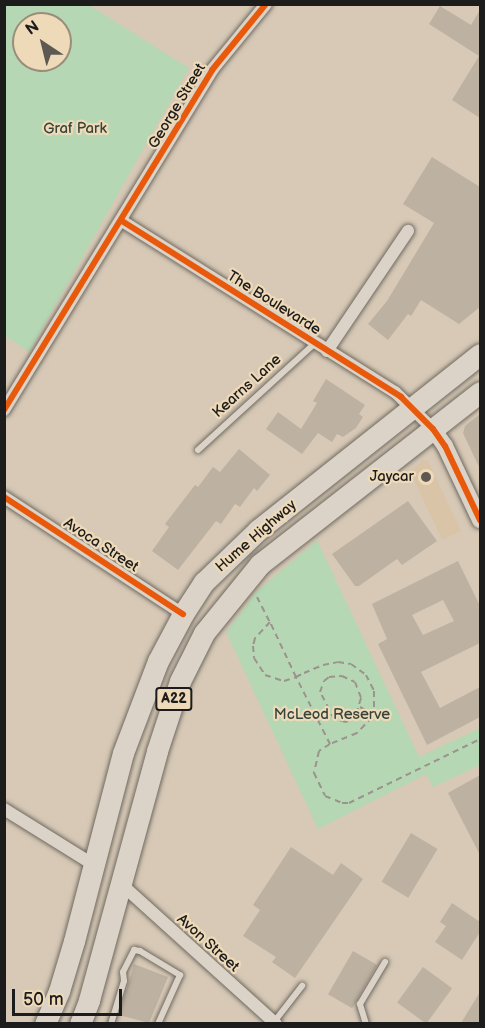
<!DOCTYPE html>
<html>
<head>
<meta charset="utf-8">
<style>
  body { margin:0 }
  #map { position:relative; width:485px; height:1028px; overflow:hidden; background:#d7c9b6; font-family:"Balsamiq Sans",sans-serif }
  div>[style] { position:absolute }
  .built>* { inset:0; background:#dac4a7 }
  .green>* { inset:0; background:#b5d7b4 }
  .building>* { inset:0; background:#bdb1a1; transform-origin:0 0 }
  .path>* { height:2px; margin-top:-1px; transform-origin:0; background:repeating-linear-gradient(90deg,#9b948c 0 6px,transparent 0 10.5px) }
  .roads { filter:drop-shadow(0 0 2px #706a61) drop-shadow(0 0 2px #706a61) }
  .lane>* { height:6px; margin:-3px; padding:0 3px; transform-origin:3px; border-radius:3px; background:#dbd3c7 }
  .street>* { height:12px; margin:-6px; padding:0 6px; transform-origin:6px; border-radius:6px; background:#dbd3c7 }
  .secondary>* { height:16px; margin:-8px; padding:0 8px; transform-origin:8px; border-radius:8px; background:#dbd3c7 }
  .highway>* { height:21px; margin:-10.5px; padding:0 10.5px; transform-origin:10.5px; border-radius:10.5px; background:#dbd3c7 }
  .cycleway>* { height:6px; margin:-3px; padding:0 3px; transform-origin:3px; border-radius:3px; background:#e8590c }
  .dots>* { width:16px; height:16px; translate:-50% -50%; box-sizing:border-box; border:3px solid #eed9b8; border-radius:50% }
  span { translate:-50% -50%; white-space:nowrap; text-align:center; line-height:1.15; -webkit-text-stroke:4.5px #eed9b8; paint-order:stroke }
  .shield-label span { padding:2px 4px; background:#eed9b8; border:2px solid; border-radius:4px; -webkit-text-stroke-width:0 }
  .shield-label { font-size:14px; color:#1c1c1c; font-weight:700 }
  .street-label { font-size:15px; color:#1c1c1c }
  .park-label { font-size:15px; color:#35443a }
  .poi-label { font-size:15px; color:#1c1c1c }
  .right { translate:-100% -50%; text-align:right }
  .frame { position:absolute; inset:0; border:6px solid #1c1c1c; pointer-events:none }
  .north { position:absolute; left:12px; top:12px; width:60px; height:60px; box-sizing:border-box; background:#eed9b8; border:2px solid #9a8d7a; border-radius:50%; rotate:325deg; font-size:16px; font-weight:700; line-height:24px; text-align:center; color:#1c1c1c }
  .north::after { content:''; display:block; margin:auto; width:21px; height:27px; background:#5d5952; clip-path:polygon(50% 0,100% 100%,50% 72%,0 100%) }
  .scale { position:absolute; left:12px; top:989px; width:110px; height:27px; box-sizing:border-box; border:3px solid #1c1c1c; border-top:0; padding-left:8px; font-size:18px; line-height:21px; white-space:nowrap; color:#1c1c1c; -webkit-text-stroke:4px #eed9b8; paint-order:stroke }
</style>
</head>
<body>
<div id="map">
  <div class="built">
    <div style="clip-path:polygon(424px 460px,428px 461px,461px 531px,442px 540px,410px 471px)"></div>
  </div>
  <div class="green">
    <div style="clip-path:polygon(evenodd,4px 5px,89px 5px,189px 68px,29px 352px,5px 336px,4px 5px,24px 24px,60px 24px,60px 60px,24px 60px,24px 24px)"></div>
    <div style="clip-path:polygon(317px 540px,419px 757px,480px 728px,480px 765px,433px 787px,426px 774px,318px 829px,226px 632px,257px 591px)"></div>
  </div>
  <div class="building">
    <div style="clip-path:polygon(440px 6px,471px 25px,480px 10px,480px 118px,452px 100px,479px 56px,429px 24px)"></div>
    <div style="clip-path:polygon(432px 157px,480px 187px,480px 307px,459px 324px,421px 300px,411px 316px,408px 314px,388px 340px,368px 324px,387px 301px,434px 223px,403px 204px)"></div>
    <div style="clip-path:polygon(326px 379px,365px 405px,359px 414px,363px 417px,356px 428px,343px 437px,337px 434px,332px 442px,318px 433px,302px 454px,266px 429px,278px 412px,301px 429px,317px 403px,313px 401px)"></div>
    <div style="clip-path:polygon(480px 414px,480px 469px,463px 433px,465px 426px)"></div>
    <div style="clip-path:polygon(239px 449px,270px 475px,257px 491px,254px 488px,240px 507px,235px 504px,221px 524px,216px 521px,178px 570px,152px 551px,169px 527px,165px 524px,195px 485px,198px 487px,213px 467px,220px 472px)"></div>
    <div style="clip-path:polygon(408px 501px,437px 541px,402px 565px,397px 559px,359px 586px,355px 586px,332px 554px)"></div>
    <div style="clip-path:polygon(evenodd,458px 561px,480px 606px,480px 643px,421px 672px,440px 708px,480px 687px,480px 717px,427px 745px,378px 644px,387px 639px,372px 604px,458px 561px,443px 600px,454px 621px,423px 635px,412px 615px,443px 600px)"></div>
    <div style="clip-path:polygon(480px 775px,480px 855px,448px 793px)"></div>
    <div style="left:411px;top:833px;width:31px;height:57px;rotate:31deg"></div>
    <div style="clip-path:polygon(291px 847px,333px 875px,341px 863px,363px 879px,295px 978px,272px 962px,276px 957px,243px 936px,260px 910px,253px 905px)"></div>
    <div style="clip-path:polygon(452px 903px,480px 922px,480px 932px,462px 960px,435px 942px,446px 926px,440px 922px)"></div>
    <div style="left:353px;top:951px;width:28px;height:50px;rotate:30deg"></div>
    <div style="clip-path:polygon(134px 964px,168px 977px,149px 1023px,119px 1015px)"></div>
    <div style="left:423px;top:967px;width:36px;height:44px;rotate:36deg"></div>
    <div style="clip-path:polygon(480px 992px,480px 1023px,461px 1023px)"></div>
  </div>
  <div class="path">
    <div style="left:257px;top:597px;width:28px;rotate:63deg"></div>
    <div style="left:270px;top:622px;width:22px;rotate:133deg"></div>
    <div style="left:255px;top:638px;width:8px;rotate:104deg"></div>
    <div style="left:253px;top:646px;width:12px;rotate:85deg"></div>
    <div style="left:254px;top:658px;width:20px;rotate:57deg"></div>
    <div style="left:265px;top:675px;width:20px;rotate:18deg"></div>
    <div style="left:284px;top:681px;width:13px;rotate:-18deg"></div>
    <div style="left:296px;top:677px;width:9px;rotate:-27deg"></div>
    <div style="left:304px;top:673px;width:21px;rotate:-23deg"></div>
    <div style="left:323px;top:665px;width:15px;rotate:-11deg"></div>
    <div style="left:338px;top:662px;width:13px;rotate:9deg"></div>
    <div style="left:351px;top:664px;width:19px;rotate:36deg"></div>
    <div style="left:366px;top:675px;width:18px;rotate:63deg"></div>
    <div style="left:374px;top:691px;width:18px;rotate:90deg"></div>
    <div style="left:374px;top:709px;width:8px;rotate:104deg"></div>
    <div style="left:372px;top:717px;width:22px;rotate:133deg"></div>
    <div style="left:357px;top:733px;width:29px;rotate:158deg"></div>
    <div style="left:330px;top:744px;width:75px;rotate:-116.9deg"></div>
    <div style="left:296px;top:677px;width:61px;rotate:-115.3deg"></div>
    <div style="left:342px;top:676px;width:14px;rotate:25deg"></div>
    <div style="left:355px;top:682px;width:17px;rotate:69deg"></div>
    <div style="left:361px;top:698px;width:17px;rotate:107deg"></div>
    <div style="left:356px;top:714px;width:13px;rotate:141deg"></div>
    <div style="left:346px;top:722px;width:12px;rotate:-166deg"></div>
    <div style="left:334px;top:719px;width:30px;rotate:-117deg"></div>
    <div style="left:320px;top:692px;width:12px;rotate:-70deg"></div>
    <div style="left:324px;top:681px;width:6px;rotate:-39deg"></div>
    <div style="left:329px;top:677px;width:13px;rotate:-4deg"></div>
    <div style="left:360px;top:707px;width:15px;rotate:28deg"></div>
    <div style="left:330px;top:744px;width:13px;rotate:148deg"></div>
    <div style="left:319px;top:751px;width:23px;rotate:103deg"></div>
    <div style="left:314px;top:773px;width:25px;rotate:64deg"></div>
    <div style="left:325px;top:796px;width:18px;rotate:22deg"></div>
    <div style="left:342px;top:803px;width:7px"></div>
    <div style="left:349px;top:803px;width:146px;rotate:-26deg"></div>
  </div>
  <div class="roads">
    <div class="lane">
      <div style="left:198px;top:450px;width:159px;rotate:-42.4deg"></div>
      <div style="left:274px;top:1022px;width:46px;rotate:-52.1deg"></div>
      <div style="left:111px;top:1024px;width:45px;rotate:-73.2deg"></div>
      <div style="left:124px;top:981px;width:9px;rotate:-96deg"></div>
      <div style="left:123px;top:972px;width:25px;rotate:-63deg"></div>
      <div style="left:134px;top:950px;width:6px;rotate:9deg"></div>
      <div style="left:140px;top:951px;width:47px;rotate:31deg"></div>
      <div style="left:180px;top:975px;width:54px;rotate:114.2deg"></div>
      <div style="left:366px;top:1024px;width:21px;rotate:-107deg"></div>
      <div style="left:360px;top:1004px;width:49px;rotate:-59.2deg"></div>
    </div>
    <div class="street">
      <div style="left:122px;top:221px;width:322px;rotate:32.1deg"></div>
      <div style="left:395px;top:392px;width:53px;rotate:44.2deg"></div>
      <div style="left:327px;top:351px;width:145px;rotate:-56deg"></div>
      <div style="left:4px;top:410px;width:399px;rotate:-58.5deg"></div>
      <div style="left:212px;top:70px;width:85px;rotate:-50.7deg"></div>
      <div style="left:4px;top:497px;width:214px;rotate:33.2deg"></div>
      <div style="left:4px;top:809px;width:106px;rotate:31.9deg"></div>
      <div style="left:120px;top:883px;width:210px;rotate:42.1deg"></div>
    </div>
    <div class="secondary">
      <div style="left:433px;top:429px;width:21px;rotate:55deg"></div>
      <div style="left:445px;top:446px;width:82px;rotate:64.7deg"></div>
    </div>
    <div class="highway">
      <div style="left:45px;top:1024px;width:36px;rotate:-67deg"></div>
      <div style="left:59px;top:991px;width:52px;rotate:-73.3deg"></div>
      <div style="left:74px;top:941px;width:194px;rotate:-75.4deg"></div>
      <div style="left:123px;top:753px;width:98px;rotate:-69.2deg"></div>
      <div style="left:158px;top:661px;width:53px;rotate:-62deg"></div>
      <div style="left:183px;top:614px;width:38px;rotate:-57deg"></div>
      <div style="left:204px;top:582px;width:75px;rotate:-43.9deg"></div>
      <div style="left:258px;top:530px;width:283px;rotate:-38.4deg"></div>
      <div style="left:80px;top:1024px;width:26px;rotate:-69deg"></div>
      <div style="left:89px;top:1000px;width:258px;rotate:-74.7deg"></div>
      <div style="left:157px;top:751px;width:74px;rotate:-71.8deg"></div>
      <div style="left:180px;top:681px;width:54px;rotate:-63.4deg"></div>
      <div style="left:204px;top:633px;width:89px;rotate:-50.9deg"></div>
      <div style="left:260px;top:564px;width:279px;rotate:-38deg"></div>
    </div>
  </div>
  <div class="cycleway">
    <div style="left:122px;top:221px;width:330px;rotate:32.2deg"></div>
    <div style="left:401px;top:397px;width:45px;rotate:45deg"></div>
    <div style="left:433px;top:429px;width:21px;rotate:55deg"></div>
    <div style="left:445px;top:446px;width:82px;rotate:64.7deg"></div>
    <div style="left:4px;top:410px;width:399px;rotate:-58.5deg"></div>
    <div style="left:212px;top:70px;width:85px;rotate:-50.7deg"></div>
    <div style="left:4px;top:497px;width:214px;rotate:33.2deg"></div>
  </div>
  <div class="dots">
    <div style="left:426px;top:477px;background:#5d5952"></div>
  </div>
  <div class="shield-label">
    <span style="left:174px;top:699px">A22</span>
  </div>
  <div class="street-label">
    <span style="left:177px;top:106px;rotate:-59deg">George Street</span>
    <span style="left:274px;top:303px;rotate:32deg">The Boulevarde</span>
    <span style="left:247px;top:386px;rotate:-42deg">Kearns Lane</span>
    <span style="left:256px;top:536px;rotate:-41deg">Hume Highway</span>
    <span style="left:101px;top:545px;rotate:33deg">Avoca Street</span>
    <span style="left:208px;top:943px;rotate:42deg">Avon Street</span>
  </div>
  <div class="park-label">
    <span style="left:75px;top:129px">Graf Park</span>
    <span style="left:332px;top:715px">McLeod Reserve</span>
  </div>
  <div class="poi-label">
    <span class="right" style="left:414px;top:477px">Jaycar</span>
  </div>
  <div class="frame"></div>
  <div class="north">N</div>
  <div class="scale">50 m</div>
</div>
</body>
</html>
